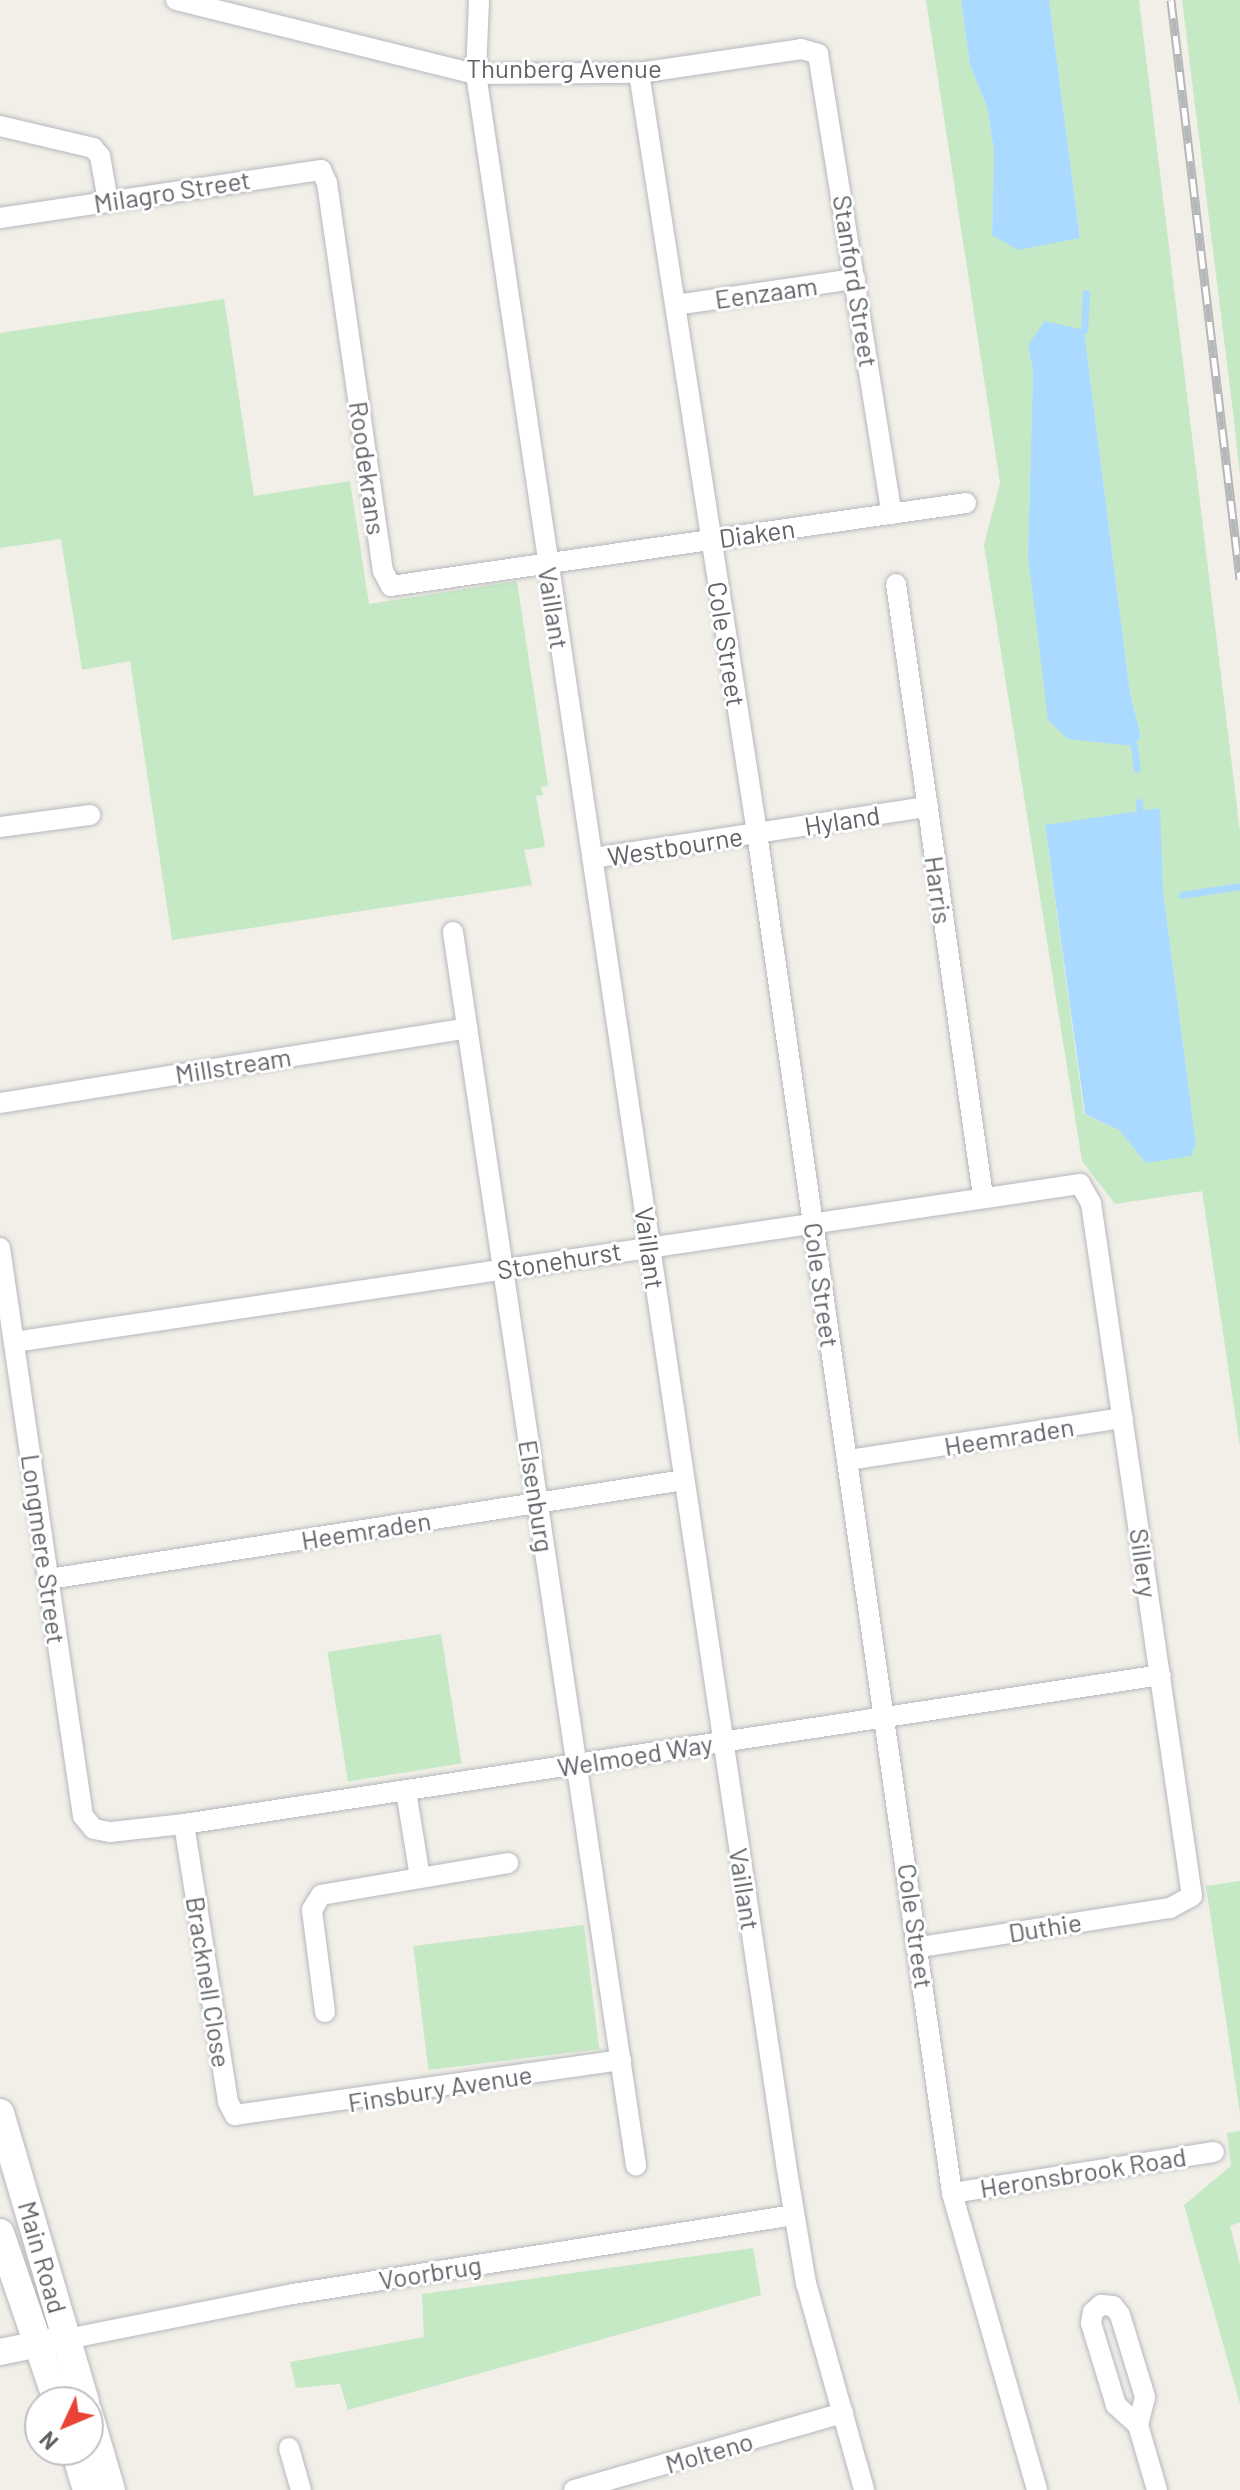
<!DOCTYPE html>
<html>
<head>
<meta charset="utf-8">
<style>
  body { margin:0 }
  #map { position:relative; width:1240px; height:2490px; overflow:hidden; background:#f1efe8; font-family:Barlow,sans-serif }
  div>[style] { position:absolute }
  .green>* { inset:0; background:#c5e8c5; transform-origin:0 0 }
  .water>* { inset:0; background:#aadaff }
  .stream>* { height:7px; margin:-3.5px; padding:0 3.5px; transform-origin:3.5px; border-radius:3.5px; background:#aadaff }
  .roads { filter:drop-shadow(0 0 2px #b5b8bc) drop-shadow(0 0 2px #b5b8bc) }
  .minor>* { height:20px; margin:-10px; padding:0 10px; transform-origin:10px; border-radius:10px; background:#fff }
  .tertiary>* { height:26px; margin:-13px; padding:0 13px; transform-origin:13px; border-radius:13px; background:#fff }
  .secondary>* { height:28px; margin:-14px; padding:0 14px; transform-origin:14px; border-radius:14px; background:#fff }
  .rail>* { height:9px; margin-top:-4.5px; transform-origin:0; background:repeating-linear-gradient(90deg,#fff 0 18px,#b6b7b8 0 36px); box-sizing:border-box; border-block:2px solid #b6b7b8 }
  span { translate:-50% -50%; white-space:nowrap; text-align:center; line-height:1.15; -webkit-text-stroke:6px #fff; paint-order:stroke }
  .street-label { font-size:26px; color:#5f6368 }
  .north { position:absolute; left:24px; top:2386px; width:80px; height:80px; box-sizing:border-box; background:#fff; border:2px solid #bfc1c3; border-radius:50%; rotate:226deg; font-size:22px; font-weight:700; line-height:32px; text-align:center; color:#5f6368 }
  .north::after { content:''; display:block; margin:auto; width:28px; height:36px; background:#ea4335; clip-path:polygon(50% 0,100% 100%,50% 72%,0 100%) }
</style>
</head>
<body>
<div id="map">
  <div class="green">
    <div style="clip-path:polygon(evenodd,926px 0,961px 0,970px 65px,987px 107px,994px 151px,992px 235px,1080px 237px,1049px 0,1139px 0,1240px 832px,1240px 1447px,1202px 1191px,1115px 1204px,1082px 1161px,984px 545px,1000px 483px,926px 0,1084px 330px,1130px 693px,1141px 737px,1134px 746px,1122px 744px,1028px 555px,1033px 371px,1028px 345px,1084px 330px,926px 0,1159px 808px,1163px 890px,1196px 1144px,1146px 1162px,1119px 1130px,1084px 1114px,1045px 826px,1159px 808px)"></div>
    <div style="clip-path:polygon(1182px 0,1240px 0,1240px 475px,1233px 412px)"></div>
    <div style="clip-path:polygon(224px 299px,254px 496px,350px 481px,369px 604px,517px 581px,548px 786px,541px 787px,543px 795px,536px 796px,545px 847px,524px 850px,532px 885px,172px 940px,130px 661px,82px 670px,61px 539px,0 548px,0 333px)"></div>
    <div style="left:441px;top:1634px;width:131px;height:115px;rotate:81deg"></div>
    <div style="clip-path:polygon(1240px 1881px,1240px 2114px,1206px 1886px)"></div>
    <div style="left:584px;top:1925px;width:125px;height:172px;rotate:83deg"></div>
    <div style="clip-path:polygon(1240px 2131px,1240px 2222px,1230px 2226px,1240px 2265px,1240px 2404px,1184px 2205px,1231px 2166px,1227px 2133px)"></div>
    <div style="clip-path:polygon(753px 2248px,761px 2295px,348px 2410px,340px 2384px,296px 2388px,290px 2362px,424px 2337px,422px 2294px)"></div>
  </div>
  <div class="water">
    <div style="clip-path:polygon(961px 0,1049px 0,1080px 238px,1018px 250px,992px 235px,994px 151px,987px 107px,970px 65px)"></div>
    <div style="clip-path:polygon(1045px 321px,1084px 330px,1130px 693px,1141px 737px,1134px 746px,1068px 739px,1048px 720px,1028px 555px,1033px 371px,1028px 345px)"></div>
    <div style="clip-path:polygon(1160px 808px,1163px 890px,1196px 1144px,1191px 1156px,1146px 1163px,1119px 1130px,1085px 1114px,1045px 825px)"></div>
  </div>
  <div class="stream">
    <div style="left:1084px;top:330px;width:37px;rotate:-87deg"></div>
    <div style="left:1134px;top:746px;width:23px;rotate:83deg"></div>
    <div style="left:1139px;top:802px;width:18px;rotate:84deg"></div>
    <div style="left:1182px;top:895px;width:59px;rotate:-8.8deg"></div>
  </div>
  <div class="roads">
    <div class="minor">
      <div style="left:176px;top:0;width:309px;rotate:13.9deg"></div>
      <div style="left:476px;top:74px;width:163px;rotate:-0.4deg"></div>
      <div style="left:639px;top:73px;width:164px;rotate:-8.4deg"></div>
      <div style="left:801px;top:49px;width:18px;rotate:16deg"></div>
      <div style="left:818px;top:54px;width:466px;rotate:80.9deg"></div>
      <div style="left:479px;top:0;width:74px;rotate:92.3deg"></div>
      <div style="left:476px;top:74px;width:2113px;rotate:81.56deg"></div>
      <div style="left:786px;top:2164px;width:121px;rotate:80.5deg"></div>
      <div style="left:806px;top:2283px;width:215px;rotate:74.3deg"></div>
      <div style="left:639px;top:73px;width:769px;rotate:81.17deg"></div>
      <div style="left:757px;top:833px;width:1374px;rotate:81.84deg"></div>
      <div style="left:952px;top:2193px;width:309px;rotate:74deg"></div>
      <div style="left:0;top:126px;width:96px;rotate:13.3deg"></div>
      <div style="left:93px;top:148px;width:11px;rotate:49deg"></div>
      <div style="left:100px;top:156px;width:46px;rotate:79.9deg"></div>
      <div style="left:0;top:218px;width:325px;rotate:-8.5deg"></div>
      <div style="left:321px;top:170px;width:14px;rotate:65deg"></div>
      <div style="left:327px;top:183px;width:392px;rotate:81.8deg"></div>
      <div style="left:383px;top:571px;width:17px;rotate:62deg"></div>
      <div style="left:391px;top:586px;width:581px;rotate:-8.21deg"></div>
      <div style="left:676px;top:305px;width:181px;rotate:-8.3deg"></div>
      <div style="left:896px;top:584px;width:618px;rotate:81.91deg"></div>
      <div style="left:0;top:827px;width:91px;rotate:-7.6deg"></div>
      <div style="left:593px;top:858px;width:339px;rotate:-8.7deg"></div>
      <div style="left:453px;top:932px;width:1247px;rotate:81.56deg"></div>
      <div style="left:0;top:1103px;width:472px;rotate:-9.1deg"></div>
      <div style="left:0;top:1248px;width:574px;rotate:81.69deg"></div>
      <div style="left:83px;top:1816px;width:17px;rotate:50deg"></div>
      <div style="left:94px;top:1829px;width:16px;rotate:11deg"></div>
      <div style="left:110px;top:1832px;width:74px;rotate:-6.2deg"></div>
      <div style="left:184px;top:1824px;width:988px;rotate:-8.67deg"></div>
      <div style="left:14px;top:1342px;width:1078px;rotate:-8.43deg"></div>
      <div style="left:1080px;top:1184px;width:22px;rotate:60deg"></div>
      <div style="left:1091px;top:1203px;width:700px;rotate:81.71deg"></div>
      <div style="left:1192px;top:1896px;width:25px;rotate:151deg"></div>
      <div style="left:1170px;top:1908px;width:253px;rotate:171.1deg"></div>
      <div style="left:848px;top:1460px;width:278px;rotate:-8.7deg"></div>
      <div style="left:49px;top:1579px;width:643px;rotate:-8.86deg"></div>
      <div style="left:406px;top:1791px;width:87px;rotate:80.8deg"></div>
      <div style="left:184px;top:1824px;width:281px;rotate:81deg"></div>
      <div style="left:228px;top:2102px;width:15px;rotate:62deg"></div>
      <div style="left:235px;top:2115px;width:390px;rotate:-8.1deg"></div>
      <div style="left:325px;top:2012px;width:103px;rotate:-97.3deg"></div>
      <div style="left:312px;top:1910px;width:17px;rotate:-59deg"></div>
      <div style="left:321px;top:1895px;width:190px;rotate:-9.7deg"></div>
      <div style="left:952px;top:2193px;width:265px;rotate:-8.9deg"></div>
      <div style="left:67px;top:2339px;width:230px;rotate:-11.3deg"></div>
      <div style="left:293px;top:2294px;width:507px;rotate:-8.96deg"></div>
      <div style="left:1138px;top:2425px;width:30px;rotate:-138deg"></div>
      <div style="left:1116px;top:2405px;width:86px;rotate:-107deg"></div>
      <div style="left:1091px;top:2323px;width:11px;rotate:-80deg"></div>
      <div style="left:1093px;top:2312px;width:11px;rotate:-41deg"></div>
      <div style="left:1101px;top:2305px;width:12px;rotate:5deg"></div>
      <div style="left:1113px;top:2306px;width:11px;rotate:52deg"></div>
      <div style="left:1120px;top:2315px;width:86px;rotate:73deg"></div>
      <div style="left:1145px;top:2397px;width:29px;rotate:104deg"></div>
      <div style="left:1138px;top:2425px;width:68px;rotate:73.7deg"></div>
      <div style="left:289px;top:2448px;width:44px;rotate:74.1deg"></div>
      <div style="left:574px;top:2490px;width:280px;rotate:-16deg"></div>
    </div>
    <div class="tertiary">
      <div style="left:0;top:2352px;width:60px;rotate:-11.5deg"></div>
    </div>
    <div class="secondary">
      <div style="left:0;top:2113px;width:301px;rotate:73.6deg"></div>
      <div style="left:0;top:2233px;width:179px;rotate:71.1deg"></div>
      <div style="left:88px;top:2412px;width:81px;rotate:73.6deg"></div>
      <div style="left:75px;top:2450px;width:42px;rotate:73.3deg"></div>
    </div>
  </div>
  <div class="rail">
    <div style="left:1171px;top:0;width:583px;rotate:83.2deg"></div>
  </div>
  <div class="street-label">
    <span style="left:564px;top:68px">Thunberg Avenue</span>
    <span style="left:172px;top:191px;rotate:-9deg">Milagro Street</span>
    <span style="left:856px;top:281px;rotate:81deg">Stanford Street</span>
    <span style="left:766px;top:292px;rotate:-8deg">Eenzaam</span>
    <span style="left:368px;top:468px;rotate:82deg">Roodekrans</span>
    <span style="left:757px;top:533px;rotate:-8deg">Diaken</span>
    <span style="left:554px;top:608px;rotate:81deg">Vaillant</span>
    <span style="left:727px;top:644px;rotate:81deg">Cole Street</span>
    <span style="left:842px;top:820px;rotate:-9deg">Hyland</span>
    <span style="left:675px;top:846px;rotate:-9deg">Westbourne</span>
    <span style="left:939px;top:890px;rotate:82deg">Harris</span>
    <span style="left:233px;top:1065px;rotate:-9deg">Millstream</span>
    <span style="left:650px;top:1248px;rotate:82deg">Vaillant</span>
    <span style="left:559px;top:1260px;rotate:-9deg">Stonehurst</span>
    <span style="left:822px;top:1285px;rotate:82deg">Cole Street</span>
    <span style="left:1009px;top:1436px;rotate:-9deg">Heemraden</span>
    <span style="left:537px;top:1496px;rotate:81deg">Elsenburg</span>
    <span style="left:366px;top:1530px;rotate:-9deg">Heemraden</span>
    <span style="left:44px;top:1549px;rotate:82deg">Longmere Street</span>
    <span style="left:1144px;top:1563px;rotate:82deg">Sillery</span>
    <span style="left:635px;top:1755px;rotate:-9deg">Welmoed Way</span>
    <span style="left:745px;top:1889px;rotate:81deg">Vaillant</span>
    <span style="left:916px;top:1926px;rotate:82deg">Cole Street</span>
    <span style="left:1045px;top:1927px;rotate:-9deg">Duthie</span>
    <span style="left:209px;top:1982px;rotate:81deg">Bracknell Close</span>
    <span style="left:440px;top:2088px;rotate:-9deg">Finsbury Avenue</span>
    <span style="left:1083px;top:2172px;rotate:-9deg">Heronsbrook Road</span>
    <span style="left:43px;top:2257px;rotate:74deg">Main Road</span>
    <span style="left:430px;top:2272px;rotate:-9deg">Voorbrug</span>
    <span style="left:709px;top:2452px;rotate:-16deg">Molteno</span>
  </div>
  <div class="north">N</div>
</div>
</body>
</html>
